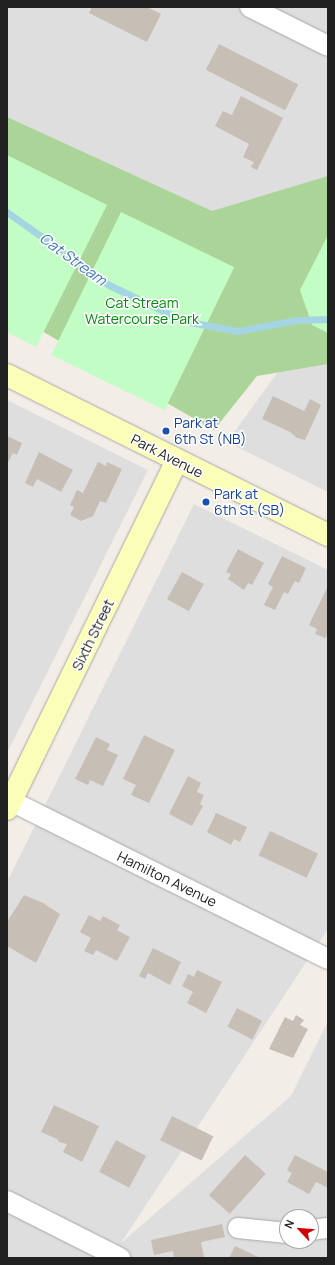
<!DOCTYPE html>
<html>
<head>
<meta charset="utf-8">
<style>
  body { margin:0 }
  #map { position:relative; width:335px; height:1265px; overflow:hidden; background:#f2eee7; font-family:Manrope,sans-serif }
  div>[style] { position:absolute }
  .residential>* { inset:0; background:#dfdede }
  .forest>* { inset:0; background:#abd499 }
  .park>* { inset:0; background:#c2fdc6; transform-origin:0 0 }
  .stream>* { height:7px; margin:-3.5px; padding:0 3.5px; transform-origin:3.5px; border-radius:3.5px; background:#a5d5e2 }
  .building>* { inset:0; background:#c7beb6; transform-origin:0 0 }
  .roads { filter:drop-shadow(0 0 1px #a8a8a8) drop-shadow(0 0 1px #a8a8a8) }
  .street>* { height:20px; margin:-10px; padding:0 10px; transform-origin:10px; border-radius:10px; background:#fff }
  .secondary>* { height:22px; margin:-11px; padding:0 11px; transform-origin:11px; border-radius:11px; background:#fbfeb9 }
  .dots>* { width:11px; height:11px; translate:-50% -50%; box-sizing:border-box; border:2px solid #fff; border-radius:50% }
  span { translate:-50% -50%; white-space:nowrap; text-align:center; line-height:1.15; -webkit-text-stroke:3px #fff; paint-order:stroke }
  .park-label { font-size:14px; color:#048a0d }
  .transit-label { font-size:14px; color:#164399 }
  .left { translate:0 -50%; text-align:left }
  .street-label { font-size:14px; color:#212121 }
  .water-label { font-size:15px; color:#427ab1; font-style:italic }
  .frame { position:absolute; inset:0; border:8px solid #212121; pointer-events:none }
  .north { position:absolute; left:279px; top:1209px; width:40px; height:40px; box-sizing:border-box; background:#fff; border:1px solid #a6a6a6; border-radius:50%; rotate:296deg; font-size:11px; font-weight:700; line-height:16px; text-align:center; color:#212121 }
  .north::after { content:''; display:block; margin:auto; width:14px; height:18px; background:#d20002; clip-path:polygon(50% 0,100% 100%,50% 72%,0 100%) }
</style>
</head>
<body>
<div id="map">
  <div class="residential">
    <div style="clip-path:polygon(7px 7px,328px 7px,328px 235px,300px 290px,7px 155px)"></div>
    <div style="clip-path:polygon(312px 325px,328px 333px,328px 492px,227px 442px)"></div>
    <div style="clip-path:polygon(7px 400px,148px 470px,7px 753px)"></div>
    <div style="clip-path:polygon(evenodd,194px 504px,328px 570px,328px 929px,121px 1243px,291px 1096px,328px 1021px,328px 1258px,7px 1258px,7px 882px,194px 504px,287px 1217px,311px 1217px,311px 1241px,287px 1241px,287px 1217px)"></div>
  </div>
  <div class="forest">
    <div style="clip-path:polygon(7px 117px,212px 211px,328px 176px,328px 364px,257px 376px,214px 430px,7px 311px)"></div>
  </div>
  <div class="park">
    <div style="clip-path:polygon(7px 155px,107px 205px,36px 347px,7px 332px)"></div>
    <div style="left:121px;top:212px;width:126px;height:159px;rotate:26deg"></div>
    <div style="clip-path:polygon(328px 235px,328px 333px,312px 325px,300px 290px)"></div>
  </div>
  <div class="stream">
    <div style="left:7px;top:212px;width:125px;rotate:35.6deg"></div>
    <div style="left:109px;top:285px;width:83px;rotate:25.6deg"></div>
    <div style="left:184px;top:321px;width:55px;rotate:10.5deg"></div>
    <div style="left:238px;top:331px;width:60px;rotate:-10.6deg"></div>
    <div style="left:297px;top:320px;width:31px;rotate:-2deg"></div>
  </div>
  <div class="building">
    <div style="clip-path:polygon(92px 7px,147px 7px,161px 14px,147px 42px,89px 13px)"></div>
    <div style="left:219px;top:44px;width:89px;height:29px;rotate:27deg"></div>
    <div style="clip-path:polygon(241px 96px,283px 118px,257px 170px,251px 167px,254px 162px,243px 157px,249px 144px,215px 126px,223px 111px,232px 115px)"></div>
    <div style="clip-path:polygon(273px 396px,304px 411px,310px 399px,321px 405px,305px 440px,297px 438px,290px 432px,262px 419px)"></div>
    <div style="clip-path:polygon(7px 436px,22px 443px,17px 455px,13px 453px,7px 464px)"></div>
    <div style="clip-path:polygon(39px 452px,73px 470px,61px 492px,37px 479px,33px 487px,25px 483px)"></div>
    <div style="clip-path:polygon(98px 462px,106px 466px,107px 462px,122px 469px,106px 503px,100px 501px,93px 516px,81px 521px,70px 515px,74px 507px,70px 505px,77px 490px,83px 493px)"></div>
    <div style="clip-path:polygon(238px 549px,264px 563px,252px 585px,248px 583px,244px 590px,228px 579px,231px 574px,226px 572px)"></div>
    <div style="clip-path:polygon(282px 556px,306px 568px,299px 583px,295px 581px,288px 594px,284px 592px,275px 610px,264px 605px,273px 587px,268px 584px)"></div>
    <div style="left:182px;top:572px;width:25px;height:31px;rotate:29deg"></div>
    <div style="clip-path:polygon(328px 586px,328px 634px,325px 638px,315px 634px,317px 629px,309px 625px)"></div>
    <div style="clip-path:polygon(144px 735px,175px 750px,149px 803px,131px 795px,136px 785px,123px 779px)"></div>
    <div style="clip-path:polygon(96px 737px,110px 744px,107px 750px,118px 755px,103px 786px,90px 780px,88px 785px,75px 779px)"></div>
    <div style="clip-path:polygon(188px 776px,201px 783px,197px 792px,204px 795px,200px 804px,203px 806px,192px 826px,169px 814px)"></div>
    <div style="clip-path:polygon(216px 813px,247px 827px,240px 842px,234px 839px,231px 845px,207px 832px)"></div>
    <div style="left:270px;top:831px;width:53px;height:27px;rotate:25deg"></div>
    <div style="clip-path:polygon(24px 895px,43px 903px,60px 914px,36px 963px,7px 946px,7px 922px)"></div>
    <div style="clip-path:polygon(89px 915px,100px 921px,103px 916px,120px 925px,117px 930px,130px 937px,117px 961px,96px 950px,93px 955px,84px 951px,91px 938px,80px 932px)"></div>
    <div style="clip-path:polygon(153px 948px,181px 962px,170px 985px,148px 973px,145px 979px,139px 976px)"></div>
    <div style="clip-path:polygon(197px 970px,222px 982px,206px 1013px,187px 1003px,193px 992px,182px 986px,188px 974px,194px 977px)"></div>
    <div style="left:237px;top:1008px;width:28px;height:21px;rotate:27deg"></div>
    <div style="clip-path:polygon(296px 1015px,304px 1020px,300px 1025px,308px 1029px,293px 1058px,269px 1049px,285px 1017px,293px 1021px)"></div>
    <div style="clip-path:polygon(54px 1105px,99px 1126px,82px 1162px,63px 1152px,67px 1144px,59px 1142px,57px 1139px,41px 1132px)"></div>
    <div style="left:172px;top:1116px;width:46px;height:27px;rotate:26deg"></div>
    <div style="left:116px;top:1140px;width:34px;height:36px;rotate:28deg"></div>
    <div style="left:245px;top:1155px;width:28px;height:54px;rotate:42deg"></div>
    <div style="clip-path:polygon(295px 1155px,328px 1172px,328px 1188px,316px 1182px,309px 1194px,287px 1182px,292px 1173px,287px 1170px)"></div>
    <div style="clip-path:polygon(222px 1224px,225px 1237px,201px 1242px,204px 1257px,174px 1258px,173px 1251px,154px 1255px,151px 1240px)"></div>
    <div style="clip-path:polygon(235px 1246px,260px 1258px,229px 1258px)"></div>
  </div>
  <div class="roads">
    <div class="street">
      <div style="left:250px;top:7px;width:87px;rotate:26.6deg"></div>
      <div style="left:7px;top:799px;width:359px;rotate:26.5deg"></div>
      <div style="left:7px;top:1201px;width:127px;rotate:26.8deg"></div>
      <div style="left:238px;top:1228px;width:49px;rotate:5.8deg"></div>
      <div style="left:311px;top:1230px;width:17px;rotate:-7deg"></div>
    </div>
    <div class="secondary">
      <div style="left:7px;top:375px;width:359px;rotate:26.5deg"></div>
      <div style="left:7px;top:809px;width:387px;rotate:-64deg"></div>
    </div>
  </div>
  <div class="dots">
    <div style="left:166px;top:431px;background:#1a4fb4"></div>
    <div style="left:206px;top:502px;background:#1a4fb4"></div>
  </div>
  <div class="park-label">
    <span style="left:142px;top:311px">Cat Stream<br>Watercourse Park</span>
  </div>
  <div class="transit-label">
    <span class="left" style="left:174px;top:431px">Park at<br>6th St (NB)</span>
    <span class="left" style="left:214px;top:502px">Park at<br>6th St (SB)</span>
  </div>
  <div class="street-label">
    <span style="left:167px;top:456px;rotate:27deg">Park Avenue</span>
    <span style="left:93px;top:635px;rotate:-64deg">Sixth Street</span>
    <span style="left:167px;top:879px;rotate:26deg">Hamilton Avenue</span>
  </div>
  <div class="water-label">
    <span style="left:73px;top:259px;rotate:36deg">Cat Stream</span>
  </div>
  <div class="frame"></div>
  <div class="north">N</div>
</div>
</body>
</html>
